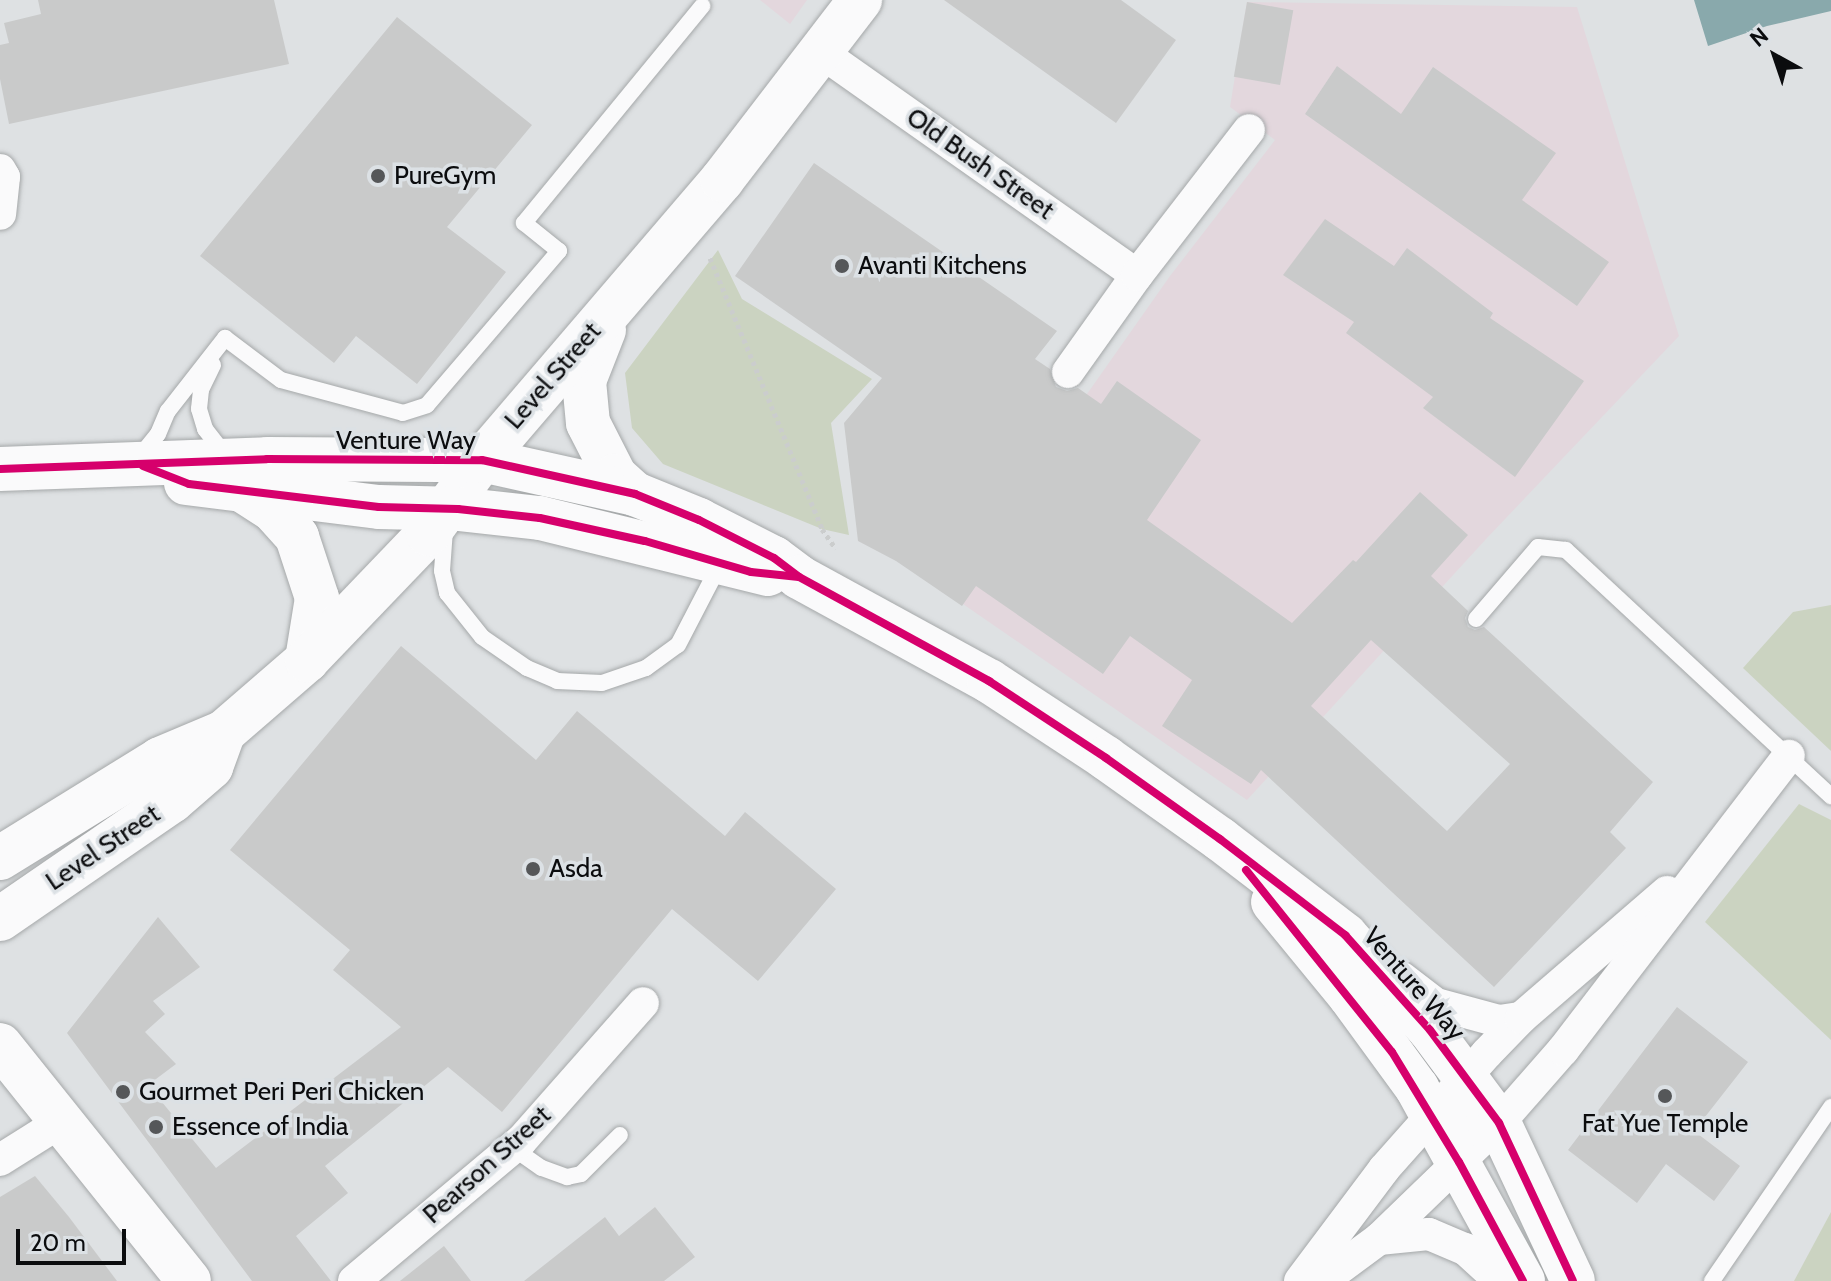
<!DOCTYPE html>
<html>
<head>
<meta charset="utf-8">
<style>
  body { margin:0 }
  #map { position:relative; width:1831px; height:1281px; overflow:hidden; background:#dee1e3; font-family:Cabin,sans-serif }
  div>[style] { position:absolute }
  .industrial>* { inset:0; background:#e3d7dd }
  .green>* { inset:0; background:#cbd3c1 }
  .water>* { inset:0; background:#89a9ac }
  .building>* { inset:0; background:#c9caca; transform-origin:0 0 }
  .path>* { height:5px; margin-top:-2.5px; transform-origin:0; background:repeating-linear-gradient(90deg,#cbcdcd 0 4px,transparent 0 8px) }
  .roads { filter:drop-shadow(0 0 2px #a5a8a9) drop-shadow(0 0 2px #a5a8a9) }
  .lane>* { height:16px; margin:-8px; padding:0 8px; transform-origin:8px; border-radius:8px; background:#fafafb }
  .street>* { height:32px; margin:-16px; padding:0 16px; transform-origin:16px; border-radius:16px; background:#fafafb }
  .secondary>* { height:44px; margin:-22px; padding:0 22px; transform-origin:22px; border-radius:22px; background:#fafafb }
  .primary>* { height:44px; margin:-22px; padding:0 22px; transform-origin:22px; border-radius:22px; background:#fafafb }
  .cycleway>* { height:8px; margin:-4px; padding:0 4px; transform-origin:4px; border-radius:4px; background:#d6006c }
  .dots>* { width:22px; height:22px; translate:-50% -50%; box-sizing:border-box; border:4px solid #dce1e5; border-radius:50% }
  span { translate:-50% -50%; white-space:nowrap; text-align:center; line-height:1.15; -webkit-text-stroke:7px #dce1e5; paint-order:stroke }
  .street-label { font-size:26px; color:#0b0c0e }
  .poi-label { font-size:26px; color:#0b0c0e }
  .left { translate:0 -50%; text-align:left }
  .north { position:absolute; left:1735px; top:16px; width:80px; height:80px; -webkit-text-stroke:6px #dce1e5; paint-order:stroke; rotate:320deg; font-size:22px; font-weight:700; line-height:32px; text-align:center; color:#0b0c0e }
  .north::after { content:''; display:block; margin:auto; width:28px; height:36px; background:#0b0c0e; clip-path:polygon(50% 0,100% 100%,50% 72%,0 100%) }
  .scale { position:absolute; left:16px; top:1229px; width:110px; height:36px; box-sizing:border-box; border:4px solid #0b0c0e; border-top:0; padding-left:10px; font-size:24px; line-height:28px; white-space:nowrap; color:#0b0c0e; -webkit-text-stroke:6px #dce1e5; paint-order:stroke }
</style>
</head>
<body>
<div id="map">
  <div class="industrial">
    <div style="clip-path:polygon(760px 0,807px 0,790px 24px)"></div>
    <div style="clip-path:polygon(1247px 2px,1577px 7px,1679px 336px,1487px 538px,1247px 800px,934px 584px,1087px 394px,1170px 276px,1275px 140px,1230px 107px)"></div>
  </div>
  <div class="green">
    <div style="clip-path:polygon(718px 250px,742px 299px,872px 379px,831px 423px,849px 535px,822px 529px,663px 464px,632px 428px,625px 373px)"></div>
    <div style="clip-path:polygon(1831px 605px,1831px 751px,1743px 668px,1793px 612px)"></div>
    <div style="clip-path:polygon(1799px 804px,1831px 820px,1831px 1040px,1705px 922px)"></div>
    <div style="clip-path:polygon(1831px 1212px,1831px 1281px,1794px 1281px)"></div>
  </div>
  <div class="water">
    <div style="clip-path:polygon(1694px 0,1831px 0,1831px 11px,1767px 26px,1708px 46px)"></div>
  </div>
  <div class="building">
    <div style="clip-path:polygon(38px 0,274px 0,289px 64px,9px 124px,0 79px,0 45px,9px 43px,4px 23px,41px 14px)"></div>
    <div style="clip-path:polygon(944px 0,1121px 0,1176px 40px,1116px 123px)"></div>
    <div style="left:1247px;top:2px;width:47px;height:76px;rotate:10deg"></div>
    <div style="clip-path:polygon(397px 17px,532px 125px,447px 227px,506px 272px,417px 384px,356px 336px,334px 363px,200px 256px)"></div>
    <div style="clip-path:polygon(1337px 66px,1401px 114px,1433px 67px,1556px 153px,1522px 200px,1609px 262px,1577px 306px,1305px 114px)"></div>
    <div style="clip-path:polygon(evenodd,814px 163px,1057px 331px,1035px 359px,1050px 369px,1056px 387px,1067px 391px,1078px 388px,1101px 404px,1117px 381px,1201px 440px,1147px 520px,1292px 623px,1353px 560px,1356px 562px,1420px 492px,1468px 535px,1431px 576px,1468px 611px,1465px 618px,1468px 627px,1475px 630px,1484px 627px,1653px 782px,1610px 832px,1626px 848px,1494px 987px,1261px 770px,1251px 784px,1162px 726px,1192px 680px,1130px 636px,1103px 674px,976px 586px,962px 606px,896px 561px,858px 541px,844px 423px,882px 378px,735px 276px,814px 163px,1371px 640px,1510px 764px,1447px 831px,1311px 706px,1371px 640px)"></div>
    <div style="clip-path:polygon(1325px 219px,1394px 266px,1407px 248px,1493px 313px,1490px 318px,1584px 381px,1515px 477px,1423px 408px,1433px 397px,1346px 333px,1354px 322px,1283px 275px)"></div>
    <div style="clip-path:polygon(401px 646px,536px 760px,577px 711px,725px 836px,745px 812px,836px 889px,758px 981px,672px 909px,502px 1112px,448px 1067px,325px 1166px,348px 1193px,296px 1236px,331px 1281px,252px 1281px,67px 1033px,158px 917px,200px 967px,153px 1001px,165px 1014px,145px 1032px,176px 1064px,148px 1085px,216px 1168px,401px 1027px,333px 970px,350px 950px,230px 850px)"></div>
    <div style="clip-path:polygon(1677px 1007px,1748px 1062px,1694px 1131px,1740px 1166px,1714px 1201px,1666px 1164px,1637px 1203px,1568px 1150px)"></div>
    <div style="clip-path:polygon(35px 1176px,69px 1217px,117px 1281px,0 1281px,0 1197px)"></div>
    <div style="clip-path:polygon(655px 1207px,695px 1257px,664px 1281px,524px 1281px,605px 1217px,619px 1236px)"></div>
    <div style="clip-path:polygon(444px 1246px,471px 1281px,400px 1281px)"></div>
  </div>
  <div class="path">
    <div style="left:710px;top:258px;width:293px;rotate:67.5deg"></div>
    <div style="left:822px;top:529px;width:24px;rotate:55deg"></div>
  </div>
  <div class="roads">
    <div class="lane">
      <div style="left:225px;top:338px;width:70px;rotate:36.9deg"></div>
      <div style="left:281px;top:380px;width:126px;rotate:15.1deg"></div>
      <div style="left:403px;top:413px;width:25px;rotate:-18deg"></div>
      <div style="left:427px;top:405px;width:203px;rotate:-49.4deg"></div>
      <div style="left:559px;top:251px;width:45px;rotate:-141.3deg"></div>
      <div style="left:524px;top:223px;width:281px;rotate:-50.6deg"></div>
      <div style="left:213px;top:365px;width:28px;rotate:116deg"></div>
      <div style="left:201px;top:390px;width:19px;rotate:96deg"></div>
      <div style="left:199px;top:409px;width:21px;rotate:73deg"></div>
      <div style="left:205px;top:429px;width:23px;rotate:52deg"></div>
      <div style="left:219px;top:447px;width:9px;rotate:32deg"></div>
      <div style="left:140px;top:456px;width:28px;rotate:-51deg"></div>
      <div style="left:158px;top:434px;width:25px;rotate:-67deg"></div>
      <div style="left:168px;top:411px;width:93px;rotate:-52deg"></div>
      <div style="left:445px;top:530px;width:41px;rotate:94.2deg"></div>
      <div style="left:442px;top:571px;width:23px;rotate:77deg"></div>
      <div style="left:447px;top:593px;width:56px;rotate:51.5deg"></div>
      <div style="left:482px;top:637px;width:55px;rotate:34.6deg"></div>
      <div style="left:527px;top:668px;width:33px;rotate:23deg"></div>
      <div style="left:557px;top:681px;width:45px;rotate:2.5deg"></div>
      <div style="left:602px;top:683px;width:46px;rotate:-18.8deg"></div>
      <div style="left:646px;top:668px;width:39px;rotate:-36deg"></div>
      <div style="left:678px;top:645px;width:91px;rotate:-62.6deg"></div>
      <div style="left:1476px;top:619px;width:95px;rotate:-49.3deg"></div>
      <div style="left:1538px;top:547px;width:28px;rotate:6deg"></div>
      <div style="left:1566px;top:550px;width:362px;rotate:42.9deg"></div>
      <div style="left:513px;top:1148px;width:35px;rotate:35deg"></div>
      <div style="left:542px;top:1168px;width:27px;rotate:20deg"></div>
      <div style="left:567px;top:1177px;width:14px;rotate:-12deg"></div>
      <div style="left:581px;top:1174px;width:55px;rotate:-45deg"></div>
      <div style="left:1712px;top:1281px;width:211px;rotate:-55.6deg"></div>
    </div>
    <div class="street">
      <div style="left:822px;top:53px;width:385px;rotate:35.2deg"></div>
      <div style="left:0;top:170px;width:8px;rotate:60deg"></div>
      <div style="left:4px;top:177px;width:37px;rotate:96deg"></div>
      <div style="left:1068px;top:372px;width:119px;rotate:-54.6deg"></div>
      <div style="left:1137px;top:275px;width:183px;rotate:-52.3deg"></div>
      <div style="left:1402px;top:978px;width:43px;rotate:37.4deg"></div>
      <div style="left:1436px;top:1004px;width:65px;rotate:15.1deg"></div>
      <div style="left:1499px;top:1021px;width:22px;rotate:-8deg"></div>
      <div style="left:1432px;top:1114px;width:68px;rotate:7.7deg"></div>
      <div style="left:0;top:1160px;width:70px;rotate:-32.1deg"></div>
      <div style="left:1379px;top:1239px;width:50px;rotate:-5.7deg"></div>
      <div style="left:1429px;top:1234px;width:39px;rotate:23deg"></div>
      <div style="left:1465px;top:1249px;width:47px;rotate:42.4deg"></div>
      <div style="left:354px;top:1281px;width:218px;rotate:-40deg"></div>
      <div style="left:521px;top:1141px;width:184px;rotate:-48.5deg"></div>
      <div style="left:1300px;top:1281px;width:140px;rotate:-53.1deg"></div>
      <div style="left:1384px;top:1169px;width:155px;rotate:-48.4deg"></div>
      <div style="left:1487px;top:1053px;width:49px;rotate:-45.8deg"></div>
      <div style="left:1521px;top:1018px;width:193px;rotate:-40.8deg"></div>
      <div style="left:1322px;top:1281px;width:71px;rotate:-36.4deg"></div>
      <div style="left:1379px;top:1239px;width:167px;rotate:-44deg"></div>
      <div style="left:1499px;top:1123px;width:97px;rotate:-48.8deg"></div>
      <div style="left:1563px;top:1050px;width:371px;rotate:-52.5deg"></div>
    </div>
    <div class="secondary">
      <div style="left:604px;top:330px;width:55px;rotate:111.4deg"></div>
      <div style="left:584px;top:381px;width:42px;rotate:84.6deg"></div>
      <div style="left:588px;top:423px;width:59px;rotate:63deg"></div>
      <div style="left:615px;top:476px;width:27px;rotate:42deg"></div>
      <div style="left:242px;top:490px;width:37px;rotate:33deg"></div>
      <div style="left:273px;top:510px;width:36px;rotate:48deg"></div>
      <div style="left:297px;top:537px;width:64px;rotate:71.8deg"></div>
      <div style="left:317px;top:598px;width:63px;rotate:99.2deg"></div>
      <div style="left:0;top:858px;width:188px;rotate:-31.7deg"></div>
      <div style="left:160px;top:759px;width:69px;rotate:-22.9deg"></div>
      <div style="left:224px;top:732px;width:110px;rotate:-40.9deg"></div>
      <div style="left:307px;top:660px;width:175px;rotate:-46.2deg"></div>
      <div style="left:428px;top:534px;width:92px;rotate:-53.9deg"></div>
      <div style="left:482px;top:460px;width:369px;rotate:-49.4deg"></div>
      <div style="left:722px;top:180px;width:227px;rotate:-52.5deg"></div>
      <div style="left:0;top:919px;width:209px;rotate:-34.5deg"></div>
      <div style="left:172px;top:801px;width:52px;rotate:-41.1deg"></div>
      <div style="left:211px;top:767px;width:37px;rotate:-70deg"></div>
      <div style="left:0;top:1045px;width:302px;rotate:51.3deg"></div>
    </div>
    <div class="primary">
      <div style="left:0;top:469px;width:267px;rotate:-2.1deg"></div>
      <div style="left:267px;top:459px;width:215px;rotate:0.3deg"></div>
      <div style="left:482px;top:460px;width:157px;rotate:12.5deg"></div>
      <div style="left:635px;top:494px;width:69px;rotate:22.1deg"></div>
      <div style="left:699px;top:520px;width:84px;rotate:26.9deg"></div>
      <div style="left:774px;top:558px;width:31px;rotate:37deg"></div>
      <div style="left:799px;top:577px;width:217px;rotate:28.7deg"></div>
      <div style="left:989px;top:681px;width:140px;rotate:33.3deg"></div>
      <div style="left:1106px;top:758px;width:140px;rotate:35.4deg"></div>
      <div style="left:1220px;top:839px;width:158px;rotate:37.5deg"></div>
      <div style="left:1345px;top:935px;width:127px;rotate:48.2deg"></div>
      <div style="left:1430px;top:1030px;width:116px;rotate:53.4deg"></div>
      <div style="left:1499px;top:1123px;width:174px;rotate:64.9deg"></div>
      <div style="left:186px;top:483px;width:194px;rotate:7.1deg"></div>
      <div style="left:379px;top:507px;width:79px;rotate:1.5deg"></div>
      <div style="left:458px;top:509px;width:82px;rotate:6.3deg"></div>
      <div style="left:540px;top:518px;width:235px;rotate:13.8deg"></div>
      <div style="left:1273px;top:902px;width:122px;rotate:50.7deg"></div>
      <div style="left:1350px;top:996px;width:114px;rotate:53.9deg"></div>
      <div style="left:1417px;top:1088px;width:220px;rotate:61.2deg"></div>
    </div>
  </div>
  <div class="cycleway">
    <div style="left:143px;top:466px;width:49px;rotate:21.4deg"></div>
    <div style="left:189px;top:484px;width:191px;rotate:6.9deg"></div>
    <div style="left:379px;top:507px;width:79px;rotate:1.5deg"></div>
    <div style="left:458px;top:509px;width:82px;rotate:6.3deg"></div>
    <div style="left:540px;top:518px;width:107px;rotate:12.4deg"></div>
    <div style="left:645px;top:541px;width:110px;rotate:16.3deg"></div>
    <div style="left:751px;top:572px;width:48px;rotate:5.9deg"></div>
    <div style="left:0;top:469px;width:267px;rotate:-2.1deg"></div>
    <div style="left:267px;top:459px;width:215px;rotate:0.3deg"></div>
    <div style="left:482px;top:460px;width:157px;rotate:12.5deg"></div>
    <div style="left:635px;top:494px;width:69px;rotate:22.1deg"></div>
    <div style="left:699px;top:520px;width:84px;rotate:26.9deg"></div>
    <div style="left:774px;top:558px;width:31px;rotate:37deg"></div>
    <div style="left:799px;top:577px;width:217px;rotate:28.7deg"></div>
    <div style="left:989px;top:681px;width:140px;rotate:33.3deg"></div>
    <div style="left:1106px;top:758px;width:140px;rotate:35.4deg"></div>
    <div style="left:1220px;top:839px;width:158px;rotate:37.5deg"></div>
    <div style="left:1345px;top:935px;width:127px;rotate:48.2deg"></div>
    <div style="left:1430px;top:1030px;width:116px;rotate:53.4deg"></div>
    <div style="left:1499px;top:1123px;width:174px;rotate:64.9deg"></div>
    <div style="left:1246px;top:870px;width:233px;rotate:51.3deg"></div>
    <div style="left:1392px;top:1052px;width:129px;rotate:58.7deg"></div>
    <div style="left:1459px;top:1162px;width:135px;rotate:61.7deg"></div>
  </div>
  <div class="dots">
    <div style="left:378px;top:176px;background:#555759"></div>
    <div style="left:842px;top:266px;background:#555759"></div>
    <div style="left:533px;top:869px;background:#555759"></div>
    <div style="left:123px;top:1092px;background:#555759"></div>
    <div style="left:1665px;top:1096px;background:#555759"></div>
    <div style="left:156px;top:1127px;background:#555759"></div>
  </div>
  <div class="street-label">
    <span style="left:980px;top:164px;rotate:35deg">Old Bush Street</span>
    <span style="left:553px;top:376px;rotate:-49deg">Level Street</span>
    <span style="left:406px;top:441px">Venture Way</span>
    <span style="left:103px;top:848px;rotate:-34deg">Level Street</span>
    <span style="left:1414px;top:984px;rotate:49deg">Venture Way</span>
    <span style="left:487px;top:1165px;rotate:-42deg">Pearson Street</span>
  </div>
  <div class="poi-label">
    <span class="left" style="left:394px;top:176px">PureGym</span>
    <span class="left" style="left:858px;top:266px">Avanti Kitchens</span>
    <span class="left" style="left:549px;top:869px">Asda</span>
    <span class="left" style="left:139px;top:1092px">Gourmet Peri Peri Chicken</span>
    <span style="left:1665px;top:1124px">Fat Yue Temple</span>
    <span class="left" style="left:172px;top:1127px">Essence of India</span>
  </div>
  <div class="north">N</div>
  <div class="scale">20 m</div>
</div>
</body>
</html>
